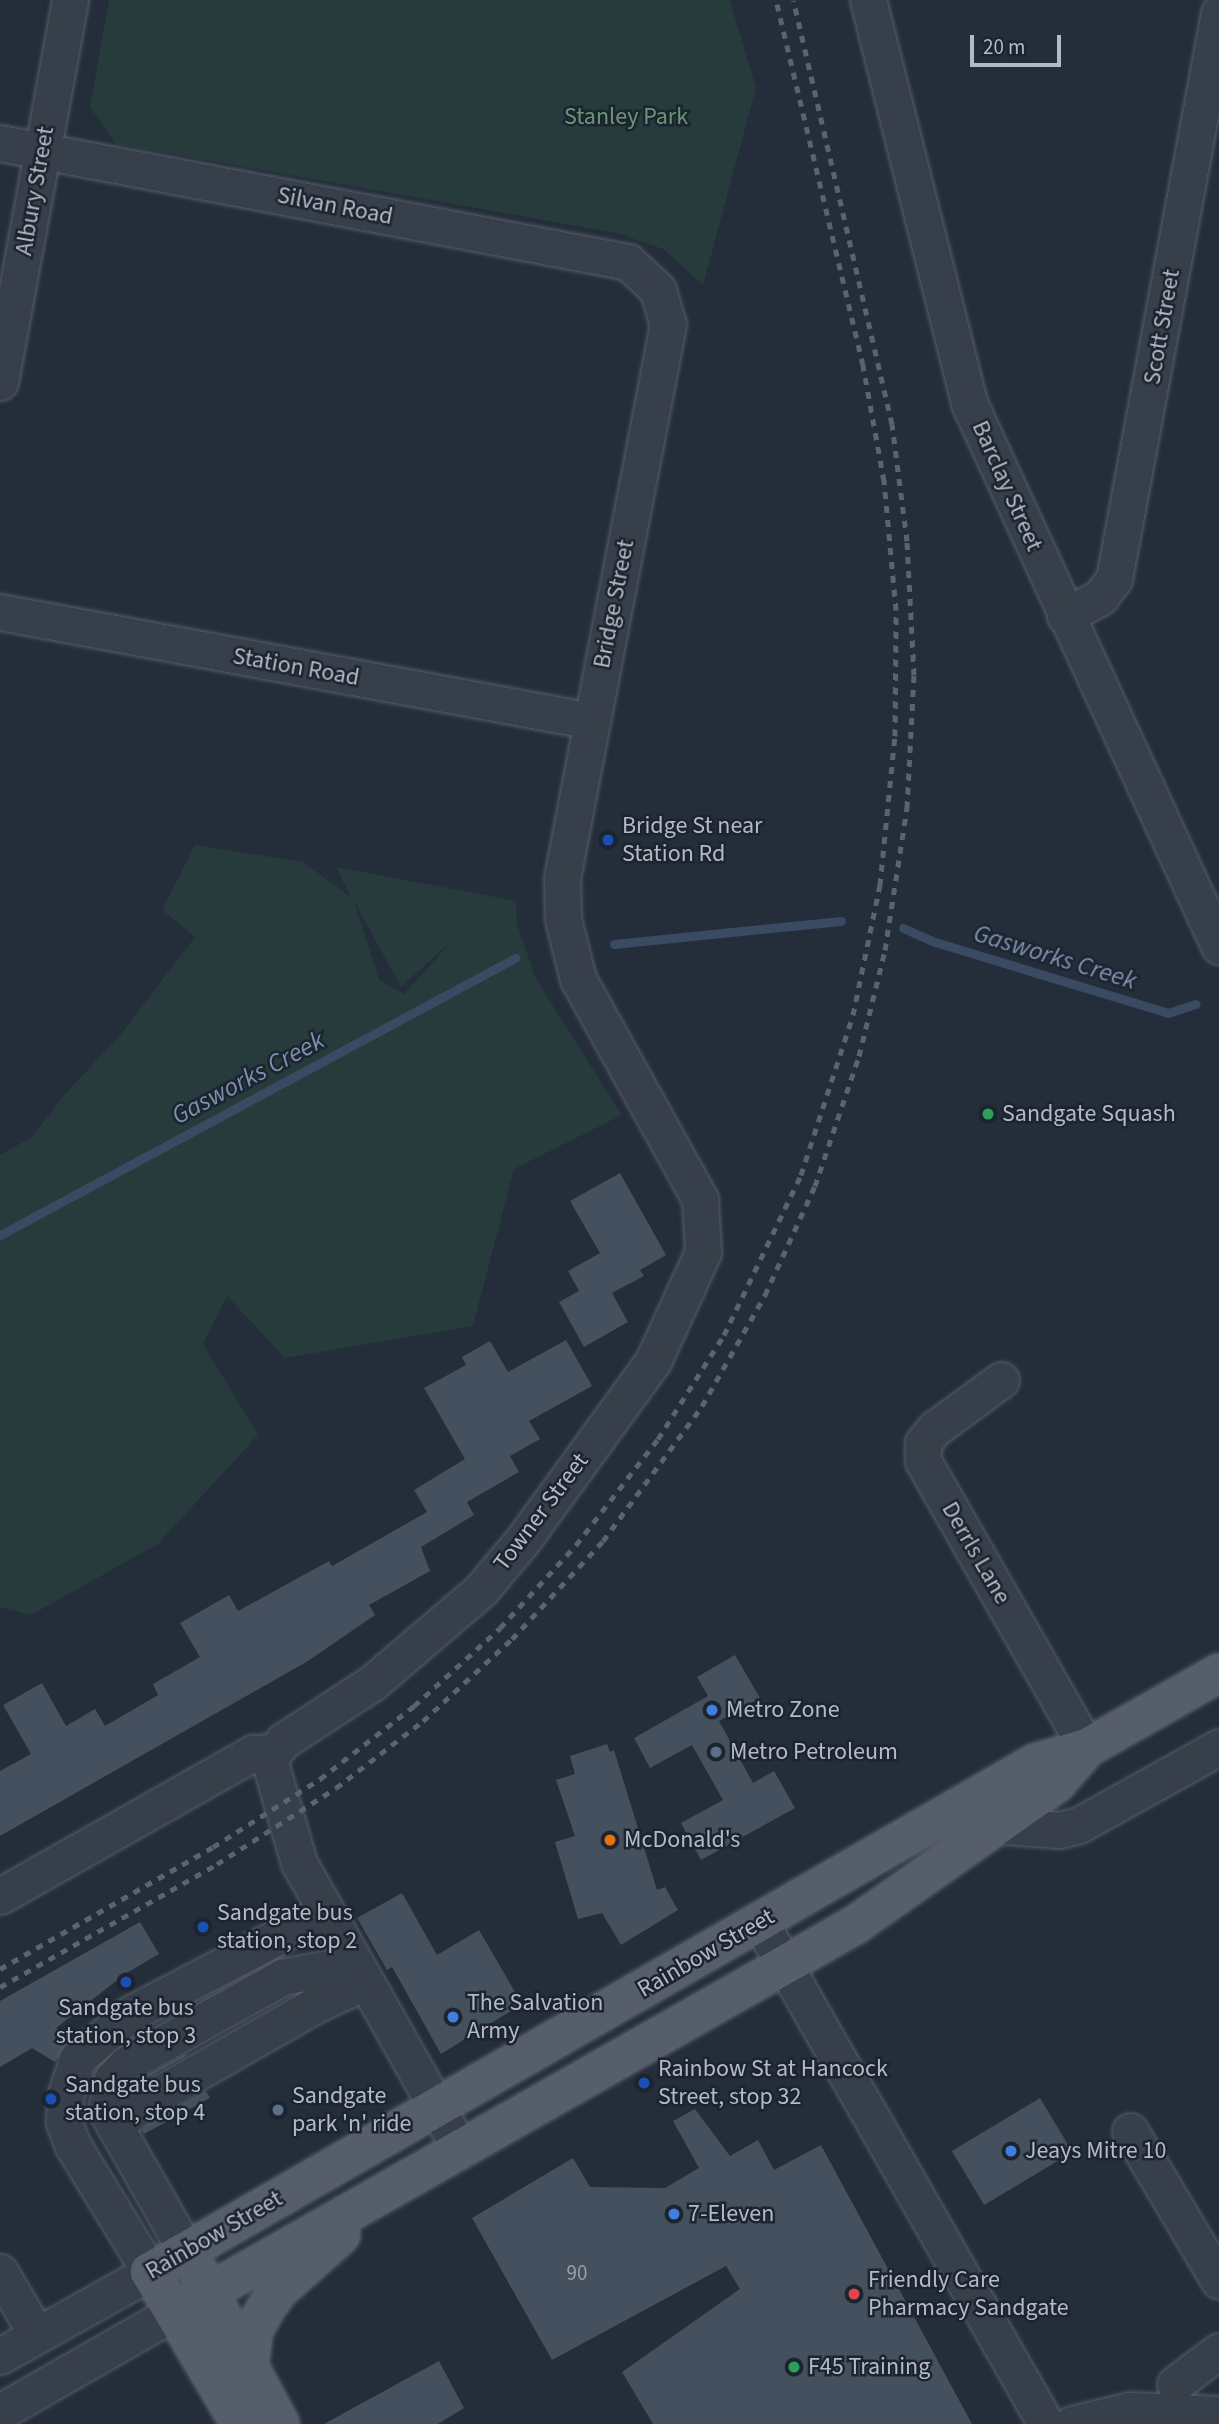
<!DOCTYPE html>
<html>
<head>
<meta charset="utf-8">
<style>
  body { margin:0 }
  #map { position:relative; width:1219px; height:2424px; overflow:hidden; background:#242d3a; font-family:"Source Sans 3",sans-serif }
  div>[style] { position:absolute }
  .green>* { inset:0; background:#273a3c }
  .stream>* { height:9px; margin:-4.5px; padding:0 4.5px; transform-origin:4.5px; border-radius:4.5px; background:#3a4a62 }
  .building>* { inset:0; background:#45505e; transform-origin:0 0 }
  .roads { filter:drop-shadow(0 0 2px #555d68) drop-shadow(0 0 2px #555d68) }
  .minor>* { height:35px; margin:-17.5px; padding:0 17.5px; transform-origin:17.5px; border-radius:17.5px; background:#373f4a }
  .major>* { height:38px; margin:-19px; padding:0 19px; transform-origin:19px; border-radius:19px; background:#555e6a }
  .rail>* { height:5px; margin-top:-2.5px; transform-origin:0; background:repeating-linear-gradient(90deg,#596371 0 7px,transparent 0 14px) }
  .dots>* { width:19px; height:19px; translate:-50% -50%; box-sizing:border-box; border:4px solid #1c242f; border-radius:50% }
  span { translate:-50% -50%; white-space:nowrap; text-align:center; line-height:1.15; -webkit-text-stroke:5px #1c242f; paint-order:stroke }
  .number-label { font-size:21px; color:#98a0ac }
  .number-label span { -webkit-text-stroke-width:0 }
  .park-label { font-size:24px; color:#6b9676 }
  .street-label { font-size:24px; color:#b3bac6 }
  .poi-label { font-size:24px; color:#b3bac6 }
  .left { translate:0 -50%; text-align:left }
  .water-label { font-size:26px; color:#7c8fac; font-style:italic }
  .scale { position:absolute; left:970px; top:35px; width:91px; height:32px; box-sizing:border-box; border:4px solid #b3bac6; border-top:0; padding-left:9px; font-size:21px; line-height:24px; white-space:nowrap; color:#b3bac6; -webkit-text-stroke:5px #1c242f; paint-order:stroke }
</style>
</head>
<body>
<div id="map">
  <div class="green">
    <div style="clip-path:polygon(109px 0,730px 0,756px 88px,703px 285px,663px 249px,616px 233px,116px 144px,90px 107px)"></div>
    <div style="clip-path:polygon(evenodd,195px 845px,303px 862px,351px 897px,336px 867px,516px 901px,517px 924px,536px 979px,622px 1115px,514px 1169px,473px 1326px,285px 1358px,227px 1296px,203px 1344px,258px 1435px,158px 1544px,31px 1615px,0 1607px,0 1155px,32px 1137px,65px 1094px,121px 1034px,195px 937px,162px 910px,195px 845px,354px 901px,401px 987px,452px 941px,404px 994px,379px 980px,354px 901px)"></div>
  </div>
  <div class="stream">
    <div style="left:903px;top:928px;width:35px;rotate:24deg"></div>
    <div style="left:935px;top:942px;width:244px;rotate:16.9deg"></div>
    <div style="left:1168px;top:1013px;width:29px;rotate:-18deg"></div>
    <div style="left:614px;top:944px;width:228px;rotate:-5.8deg"></div>
    <div style="left:0;top:1235px;width:585px;rotate:-28.27deg"></div>
  </div>
  <div class="building">
    <div style="clip-path:polygon(620px 1173px,666px 1255px,640px 1270px,644px 1276px,612px 1293px,628px 1322px,584px 1347px,559px 1302px,579px 1291px,568px 1271px,600px 1253px,570px 1201px)"></div>
    <div style="clip-path:polygon(566px 1340px,592px 1386px,529px 1421px,540px 1439px,510px 1456px,519px 1472px,467px 1502px,474px 1515px,421px 1547px,430px 1571px,369px 1605px,375px 1615px,308px 1661px,0 1836px,0 1771px,31px 1754px,3px 1705px,42px 1683px,66px 1726px,95px 1709px,105px 1726px,158px 1695px,153px 1684px,200px 1657px,180px 1623px,229px 1595px,238px 1611px,329px 1561px,332px 1566px,427px 1512px,414px 1490px,465px 1459px,424px 1388px,466px 1365px,462px 1357px,490px 1341px,508px 1372px)"></div>
    <div style="clip-path:polygon(735px 1655px,760px 1698px,719px 1721px,753px 1783px,774px 1771px,795px 1808px,701px 1860px,681px 1823px,723px 1800px,692px 1745px,650px 1768px,634px 1738px,708px 1696px,697px 1677px)"></div>
    <div style="clip-path:polygon(607px 1744px,610px 1752px,614px 1750px,657px 1890px,665px 1887px,678px 1910px,621px 1945px,602px 1913px,578px 1919px,555px 1842px,575px 1836px,556px 1780px,575px 1774px,570px 1756px)"></div>
    <div style="clip-path:polygon(402px 1893px,437px 1955px,479px 1930px,522px 2004px,441px 2054px,392px 1967px,387px 1970px,357px 1918px)"></div>
    <div style="clip-path:polygon(140px 1922px,159px 1954px,125px 1974px,56px 2028px,72px 2037px,55px 2062px,32px 2048px,0 2067px,0 2001px)"></div>
    <div style="clip-path:polygon(185px 2054px,186px 2056px,134px 2085px,139px 2080px)"></div>
    <div style="clip-path:polygon(206px 2091px,210px 2098px,144px 2134px,142px 2130px,150px 2122px)"></div>
    <div style="left:1040px;top:2098px;width:63px;height:103px;rotate:59deg"></div>
    <div style="clip-path:polygon(695px 2109px,730px 2156px,758px 2140px,774px 2170px,821px 2145px,972px 2424px,653px 2424px,622px 2372px,740px 2289px,726px 2266px,552px 2360px,472px 2218px,573px 2158px,590px 2187px,665px 2188px,699px 2168px,673px 2121px)"></div>
    <div style="clip-path:polygon(439px 2361px,464px 2408px,438px 2424px,324px 2424px)"></div>
  </div>
  <div class="roads">
    <div class="minor">
      <div style="left:868px;top:0;width:415px;rotate:75.9deg"></div>
      <div style="left:969px;top:403px;width:598px;rotate:65.28deg"></div>
      <div style="left:0;top:143px;width:639px;rotate:10.73deg"></div>
      <div style="left:628px;top:262px;width:41px;rotate:43deg"></div>
      <div style="left:658px;top:290px;width:35px;rotate:74deg"></div>
      <div style="left:668px;top:324px;width:564px;rotate:100.83deg"></div>
      <div style="left:562px;top:878px;width:41px;rotate:88.6deg"></div>
      <div style="left:563px;top:919px;width:62px;rotate:76deg"></div>
      <div style="left:578px;top:979px;width:252px;rotate:61deg"></div>
      <div style="left:700px;top:1199px;width:53px;rotate:86.8deg"></div>
      <div style="left:703px;top:1252px;width:120px;rotate:114.6deg"></div>
      <div style="left:653px;top:1361px;width:223px;rotate:126deg"></div>
      <div style="left:522px;top:1541px;width:64px;rotate:129.9deg"></div>
      <div style="left:481px;top:1590px;width:143px;rotate:139.5deg"></div>
      <div style="left:372px;top:1683px;width:106px;rotate:146.9deg"></div>
      <div style="left:283px;top:1741px;width:23px;rotate:128deg"></div>
      <div style="left:269px;top:1759px;width:108px;rotate:73.9deg"></div>
      <div style="left:299px;top:1863px;width:330px;rotate:60.6deg"></div>
      <div style="left:0;top:382px;width:388px;rotate:-79.6deg"></div>
      <div style="left:0;top:612px;width:602px;rotate:10.43deg"></div>
      <div style="left:1065px;top:616px;width:40px;rotate:-28deg"></div>
      <div style="left:1100px;top:597px;width:23px;rotate:-52deg"></div>
      <div style="left:1114px;top:579px;width:576px;rotate:-79.49deg"></div>
      <div style="left:1001px;top:1380px;width:83px;rotate:143.8deg"></div>
      <div style="left:934px;top:1429px;width:18px;rotate:128deg"></div>
      <div style="left:923px;top:1443px;width:18px;rotate:90deg"></div>
      <div style="left:923px;top:1461px;width:331px;rotate:60.3deg"></div>
      <div style="left:994px;top:1825px;width:65px;rotate:4.4deg"></div>
      <div style="left:1059px;top:1830px;width:21px;rotate:-14deg"></div>
      <div style="left:1079px;top:1825px;width:160px;rotate:-29.1deg"></div>
      <div style="left:0;top:1896px;width:291px;rotate:-29.5deg"></div>
      <div style="left:253px;top:1753px;width:19px;rotate:-3deg"></div>
      <div style="left:760px;top:1922px;width:578px;rotate:60.33deg"></div>
      <div style="left:115px;top:2127px;width:31px;rotate:-42deg"></div>
      <div style="left:138px;top:2106px;width:206px;rotate:-29.7deg"></div>
      <div style="left:317px;top:2004px;width:53px;rotate:-24.6deg"></div>
      <div style="left:1130px;top:2131px;width:174px;rotate:59.3deg"></div>
      <div style="left:186px;top:2251px;width:162px;rotate:-119.6deg"></div>
      <div style="left:106px;top:2110px;width:33px;rotate:-78deg"></div>
      <div style="left:113px;top:2078px;width:19px;rotate:-47deg"></div>
      <div style="left:126px;top:2064px;width:179px;rotate:-29.1deg"></div>
      <div style="left:282px;top:1977px;width:74px;rotate:-10.9deg"></div>
      <div style="left:0;top:2272px;width:73px;rotate:59.6deg"></div>
      <div style="left:0;top:2356px;width:172px;rotate:-29.2deg"></div>
      <div style="left:150px;top:2272px;width:148px;rotate:-121.4deg"></div>
      <div style="left:73px;top:2146px;width:26px;rotate:-111deg"></div>
      <div style="left:64px;top:2122px;width:25px;rotate:-88deg"></div>
      <div style="left:65px;top:2097px;width:40px;rotate:-72deg"></div>
      <div style="left:77px;top:2059px;width:67px;rotate:-40.8deg"></div>
      <div style="left:128px;top:2015px;width:222px;rotate:-27.6deg"></div>
      <div style="left:1175px;top:2384px;width:55px;rotate:-36.9deg"></div>
      <div style="left:0;top:2412px;width:203px;rotate:-29.8deg"></div>
      <div style="left:1072px;top:2424px;width:60px;rotate:-13.6deg"></div>
      <div style="left:1130px;top:2410px;width:89px;rotate:2.6deg"></div>
    </div>
    <div class="major">
      <div style="left:198px;top:2271px;width:174px;rotate:61.8deg"></div>
      <div style="left:176px;top:2311px;width:781px;rotate:-29.62deg"></div>
      <div style="left:855px;top:1925px;width:247px;rotate:-35.1deg"></div>
      <div style="left:1057px;top:1783px;width:46px;rotate:-49.4deg"></div>
      <div style="left:249px;top:2368px;width:38px;rotate:-83deg"></div>
      <div style="left:254px;top:2330px;width:21px;rotate:-62deg"></div>
      <div style="left:264px;top:2311px;width:24px;rotate:-55deg"></div>
      <div style="left:278px;top:2291px;width:84px;rotate:-41.6deg"></div>
      <div style="left:240px;top:2424px;width:177px;rotate:-120.6deg"></div>
      <div style="left:150px;top:2272px;width:1021px;rotate:-29.9deg"></div>
      <div style="left:1035px;top:1763px;width:54px;rotate:-16.1deg"></div>
      <div style="left:1087px;top:1748px;width:152px;rotate:-29.6deg"></div>
    </div>
  </div>
  <div class="rail">
    <div style="left:0;top:1969px;width:245px;rotate:-29.8deg"></div>
    <div style="left:213px;top:1847px;width:127px;rotate:-32.4deg"></div>
    <div style="left:320px;top:1779px;width:119px;rotate:-37.8deg"></div>
    <div style="left:414px;top:1706px;width:116px;rotate:-42.2deg"></div>
    <div style="left:500px;top:1628px;width:113px;rotate:-47.5deg"></div>
    <div style="left:576px;top:1545px;width:134px;rotate:-52.3deg"></div>
    <div style="left:658px;top:1439px;width:123px;rotate:-57.6deg"></div>
    <div style="left:724px;top:1335px;width:178px;rotate:-64.3deg"></div>
    <div style="left:801px;top:1175px;width:168px;rotate:-72deg"></div>
    <div style="left:853px;top:1015px;width:133px;rotate:-78.3deg"></div>
    <div style="left:880px;top:885px;width:150px;rotate:-84.3deg"></div>
    <div style="left:895px;top:736px;width:126px;rotate:-89.5deg"></div>
    <div style="left:896px;top:610px;width:130px;rotate:-95.3deg"></div>
    <div style="left:884px;top:481px;width:118px;rotate:-100.3deg"></div>
    <div style="left:863px;top:365px;width:375px;rotate:-103.4deg"></div>
    <div style="left:0;top:1987px;width:249px;rotate:-29.5deg"></div>
    <div style="left:217px;top:1864px;width:141px;rotate:-32.6deg"></div>
    <div style="left:336px;top:1788px;width:110px;rotate:-37.6deg"></div>
    <div style="left:423px;top:1721px;width:121px;rotate:-42.7deg"></div>
    <div style="left:512px;top:1639px;width:134px;rotate:-47.1deg"></div>
    <div style="left:603px;top:1541px;width:167px;rotate:-53.7deg"></div>
    <div style="left:702px;top:1406px;width:128px;rotate:-60.4deg"></div>
    <div style="left:765px;top:1295px;width:120px;rotate:-65.4deg"></div>
    <div style="left:815px;top:1186px;width:137px;rotate:-71.3deg"></div>
    <div style="left:859px;top:1056px;width:109px;rotate:-76.2deg"></div>
    <div style="left:885px;top:950px;width:144px;rotate:-81.2deg"></div>
    <div style="left:907px;top:808px;width:133px;rotate:-87deg"></div>
    <div style="left:914px;top:675px;width:134px;rotate:-93deg"></div>
    <div style="left:907px;top:541px;width:118px;rotate:-97.3deg"></div>
    <div style="left:892px;top:424px;width:435px;rotate:-103.1deg"></div>
  </div>
  <div class="dots">
    <div style="left:608px;top:840px;background:#1a4fb4"></div>
    <div style="left:988px;top:1114px;background:#2e9e5b"></div>
    <div style="left:712px;top:1710px;background:#3f7fe0"></div>
    <div style="left:716px;top:1752px;background:#5c6f8a"></div>
    <div style="left:610px;top:1840px;background:#e8710a"></div>
    <div style="left:203px;top:1927px;background:#1a4fb4"></div>
    <div style="left:126px;top:1982px;background:#1a4fb4"></div>
    <div style="left:453px;top:2017px;background:#3f7fe0"></div>
    <div style="left:644px;top:2083px;background:#1a4fb4"></div>
    <div style="left:51px;top:2099px;background:#1a4fb4"></div>
    <div style="left:278px;top:2110px;background:#5c6f8a"></div>
    <div style="left:1011px;top:2151px;background:#3f7fe0"></div>
    <div style="left:674px;top:2214px;background:#3f7fe0"></div>
    <div style="left:854px;top:2294px;background:#e0444e"></div>
    <div style="left:794px;top:2367px;background:#2e9e5b"></div>
  </div>
  <div class="number-label">
    <span style="left:577px;top:2273px">90</span>
  </div>
  <div class="park-label">
    <span style="left:626px;top:117px">Stanley Park</span>
  </div>
  <div class="street-label">
    <span style="left:35px;top:191px;rotate:-80deg">Albury Street</span>
    <span style="left:335px;top:206px;rotate:11deg">Silvan Road</span>
    <span style="left:1162px;top:327px;rotate:-80deg">Scott Street</span>
    <span style="left:1007px;top:486px;rotate:66deg">Barclay Street</span>
    <span style="left:614px;top:604px;rotate:-79deg">Bridge Street</span>
    <span style="left:296px;top:667px;rotate:10deg">Station Road</span>
    <span style="left:541px;top:1512px;rotate:-53deg">Towner Street</span>
    <span style="left:976px;top:1553px;rotate:60deg">Derrls Lane</span>
    <span style="left:706px;top:1953px;rotate:-30deg">Rainbow Street</span>
    <span style="left:214px;top:2235px;rotate:-30deg">Rainbow Street</span>
  </div>
  <div class="poi-label">
    <span class="left" style="left:622px;top:840px">Bridge St near<br>Station Rd</span>
    <span class="left" style="left:1002px;top:1114px">Sandgate Squash</span>
    <span class="left" style="left:726px;top:1710px">Metro Zone</span>
    <span class="left" style="left:730px;top:1752px">Metro Petroleum</span>
    <span class="left" style="left:624px;top:1840px">McDonald's</span>
    <span class="left" style="left:217px;top:1927px">Sandgate bus<br>station, stop 2</span>
    <span class="left" style="left:467px;top:2017px">The Salvation<br>Army</span>
    <span style="left:126px;top:2022px">Sandgate bus<br>station, stop 3</span>
    <span class="left" style="left:658px;top:2083px">Rainbow St at Hancock<br>Street, stop 32</span>
    <span class="left" style="left:65px;top:2099px">Sandgate bus<br>station, stop 4</span>
    <span class="left" style="left:292px;top:2110px">Sandgate<br>park 'n' ride</span>
    <span class="left" style="left:1025px;top:2151px">Jeays Mitre 10</span>
    <span class="left" style="left:688px;top:2214px">7-Eleven</span>
    <span class="left" style="left:868px;top:2294px">Friendly Care<br>Pharmacy Sandgate</span>
    <span class="left" style="left:808px;top:2367px">F45 Training</span>
  </div>
  <div class="water-label">
    <span style="left:1055px;top:957px;rotate:17deg">Gasworks Creek</span>
    <span style="left:248px;top:1078px;rotate:-28deg">Gasworks Creek</span>
  </div>
  <div class="scale">20 m</div>
</div>
</body>
</html>
